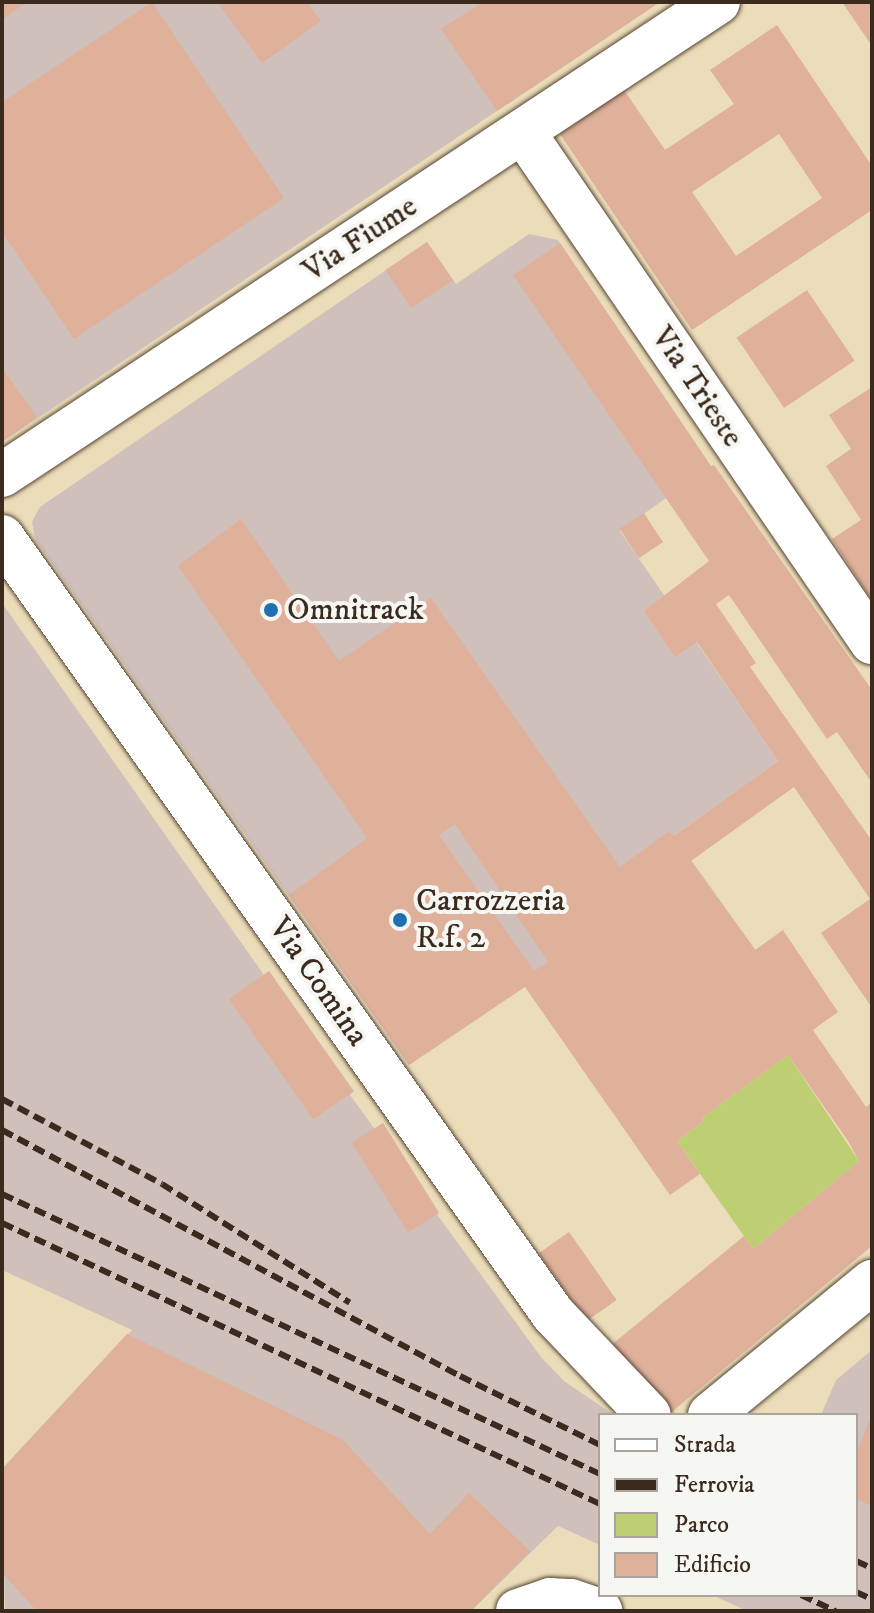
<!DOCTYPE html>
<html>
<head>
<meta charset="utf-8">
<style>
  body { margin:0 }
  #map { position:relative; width:874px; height:1613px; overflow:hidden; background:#ecddba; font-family:"IM FELL DW Pica",serif }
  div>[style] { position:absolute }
  .industrial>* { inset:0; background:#d0c0bc }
  .green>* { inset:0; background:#bdcf72 }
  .building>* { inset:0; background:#dfb09a; transform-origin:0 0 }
  .roads { filter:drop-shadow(0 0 2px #564535) drop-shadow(0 0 2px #564535) }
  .minor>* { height:44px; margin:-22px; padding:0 22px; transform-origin:22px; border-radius:22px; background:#fff }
  .rail>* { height:6px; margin-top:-3px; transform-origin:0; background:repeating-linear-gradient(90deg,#3b2a1e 0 12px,transparent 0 18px) }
  .dots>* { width:22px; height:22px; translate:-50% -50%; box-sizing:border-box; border:4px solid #f6f6f2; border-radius:50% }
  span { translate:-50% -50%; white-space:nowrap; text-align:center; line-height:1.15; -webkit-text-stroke:8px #f6f6f2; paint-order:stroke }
  .street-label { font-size:32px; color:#3b2a1e }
  .poi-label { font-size:32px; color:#3b2a1e }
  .left { translate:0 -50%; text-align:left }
  .frame { position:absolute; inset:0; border:4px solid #3b2a1e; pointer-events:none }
  .legend { position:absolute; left:598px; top:1413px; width:260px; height:184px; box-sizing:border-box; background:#f6f6f2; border:2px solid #aba49d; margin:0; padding:10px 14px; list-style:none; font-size:24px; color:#3b2a1e }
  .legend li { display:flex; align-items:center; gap:16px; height:40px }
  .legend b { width:40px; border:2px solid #aba49d }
</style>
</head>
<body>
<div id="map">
  <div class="industrial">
    <div style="clip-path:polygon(2px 2px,660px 2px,2px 442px)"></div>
    <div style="clip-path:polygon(529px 234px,558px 240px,711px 466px,620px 531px,778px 761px,674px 836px,762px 959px,551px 960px,490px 1010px,409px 1065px,35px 539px,32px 522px,40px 507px,427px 242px,456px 284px)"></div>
    <div style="clip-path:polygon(2px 603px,264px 975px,269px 971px,354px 1091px,350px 1095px,541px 1357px,564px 1381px,614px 1415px,600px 1415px,600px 1545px,558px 1526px,471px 1611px,5px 1611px,2px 1469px,132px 1330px,2px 1270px)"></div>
    <div style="clip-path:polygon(872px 1350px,872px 1611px,747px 1611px,712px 1595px,856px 1595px,856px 1415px,821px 1415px,836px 1380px)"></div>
  </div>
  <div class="green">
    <div style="clip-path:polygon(788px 1055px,859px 1161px,753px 1249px,677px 1141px,704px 1121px,702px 1118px)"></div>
  </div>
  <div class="building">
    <div style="clip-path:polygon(2px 2px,27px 2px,2px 20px)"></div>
    <div style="clip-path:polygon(152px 2px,284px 198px,74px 339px,2px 232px,2px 102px)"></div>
    <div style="clip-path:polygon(217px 2px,307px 2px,321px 21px,262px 63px)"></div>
    <div style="clip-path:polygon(483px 2px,660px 2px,497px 111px,441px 29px)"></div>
    <div style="clip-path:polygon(842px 2px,872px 2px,872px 46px)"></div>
    <div style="clip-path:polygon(evenodd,777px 25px,872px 166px,872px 210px,692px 330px,560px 134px,624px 90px,665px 150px,734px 104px,710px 70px,777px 25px,779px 134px,822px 198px,736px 256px,692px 192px,779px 134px)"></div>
    <div style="left:427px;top:242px;width:46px;height:50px;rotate:56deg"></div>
    <div style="clip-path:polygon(evenodd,560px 243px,711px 466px,714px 465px,872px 690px,872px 783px,837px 732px,827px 739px,729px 595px,716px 604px,756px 663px,750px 667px,872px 841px,872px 1008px,821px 933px,870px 899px,794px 787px,691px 861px,755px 950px,783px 930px,838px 1012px,813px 1030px,866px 1107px,872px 1102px,872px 1246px,668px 1415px,604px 1351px,744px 1236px,753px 1249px,859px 1161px,848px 1141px,788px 1055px,702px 1118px,704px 1121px,677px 1141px,700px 1174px,670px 1195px,525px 987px,409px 1065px,289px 895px,367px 838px,178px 566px,241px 519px,339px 661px,431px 598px,620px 867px,669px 831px,674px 836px,778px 761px,697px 642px,675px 657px,644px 611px,709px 561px,513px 275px,560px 243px,455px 824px,548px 962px,534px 971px,439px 835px,455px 824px)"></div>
    <div style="left:807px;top:290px;width:85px;height:85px;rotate:56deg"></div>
    <div style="clip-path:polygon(2px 368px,37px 417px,2px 442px)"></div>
    <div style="clip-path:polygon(872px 387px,872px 601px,832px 539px,861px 520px,826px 466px,851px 449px,829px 415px)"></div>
    <div style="left:644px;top:513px;width:35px;height:29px;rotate:57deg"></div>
    <div style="left:269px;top:971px;width:147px;height:49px;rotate:55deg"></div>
    <div style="left:383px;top:1123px;width:106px;height:37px;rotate:58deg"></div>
    <div style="left:569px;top:1232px;width:83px;height:37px;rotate:55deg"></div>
    <div style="clip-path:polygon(127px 1334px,343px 1440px,430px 1534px,469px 1493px,530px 1551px,471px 1611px,37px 1611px,2px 1573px,2px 1469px)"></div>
    <div style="clip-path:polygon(872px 1414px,872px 1506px,856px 1499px,856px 1453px)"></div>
  </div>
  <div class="roads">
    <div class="minor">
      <div style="left:523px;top:132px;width:618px;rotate:55.62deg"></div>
      <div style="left:2px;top:475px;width:858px;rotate:-33.45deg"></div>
      <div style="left:2px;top:537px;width:953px;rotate:54.66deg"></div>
      <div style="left:553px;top:1314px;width:139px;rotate:46.5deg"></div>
      <div style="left:710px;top:1415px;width:210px;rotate:-39.4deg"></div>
      <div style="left:518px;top:1611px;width:34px;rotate:-19deg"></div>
      <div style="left:550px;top:1600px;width:21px;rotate:3deg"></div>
      <div style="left:571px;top:1601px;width:31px;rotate:19deg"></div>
    </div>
  </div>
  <div class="rail">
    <div style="left:2px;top:1099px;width:181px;rotate:28deg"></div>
    <div style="left:162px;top:1184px;width:222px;rotate:32.3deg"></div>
    <div style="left:2px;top:1130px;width:520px;rotate:28.24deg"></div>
    <div style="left:460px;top:1376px;width:156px;rotate:26.2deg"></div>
    <div style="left:2px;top:1194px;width:660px;rotate:25.09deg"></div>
    <div style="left:2px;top:1223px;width:661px;rotate:25.17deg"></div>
    <div style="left:856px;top:1561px;width:17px;rotate:24deg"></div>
    <div style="left:856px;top:1592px;width:17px;rotate:24deg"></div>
    <div style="left:801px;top:1595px;width:38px;rotate:25deg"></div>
  </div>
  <div class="dots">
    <div style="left:271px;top:610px;background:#1f6fb2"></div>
    <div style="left:400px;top:920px;background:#1f6fb2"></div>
  </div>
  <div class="street-label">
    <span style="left:360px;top:239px;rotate:-33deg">Via Fiume</span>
    <span style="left:697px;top:387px;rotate:56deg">Via Trieste</span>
    <span style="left:318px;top:982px;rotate:55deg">Via Comina</span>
  </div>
  <div class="poi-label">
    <span class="left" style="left:287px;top:610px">Omnitrack</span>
    <span class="left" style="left:416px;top:920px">Carrozzeria<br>R.f. 2</span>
  </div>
  <div class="frame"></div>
  <ul class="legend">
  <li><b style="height:10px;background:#fff"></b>Strada</li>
  <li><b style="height:10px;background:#3b2a1e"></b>Ferrovia</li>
  <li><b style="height:22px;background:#bdcf72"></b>Parco</li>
  <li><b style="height:22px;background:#dfb09a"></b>Edificio</li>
  </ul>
</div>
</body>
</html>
